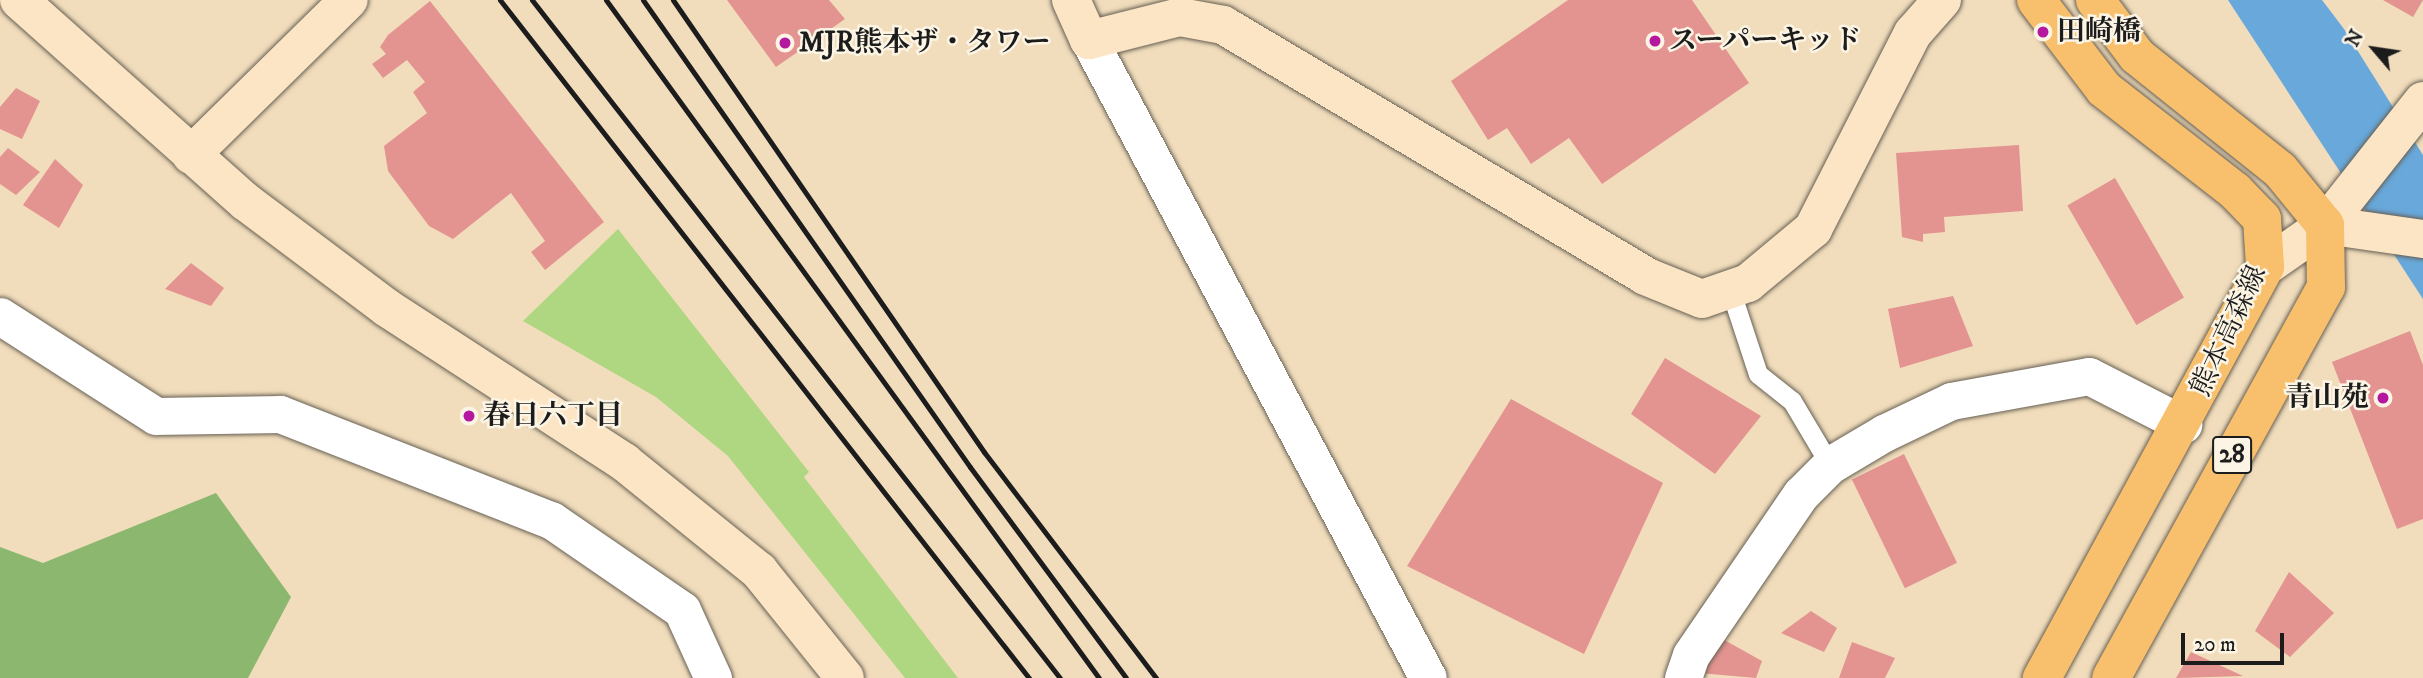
<!DOCTYPE html>
<html>
<head>
<meta charset="utf-8">
<style>
  body { margin:0 }
  #map { position:relative; width:2423px; height:678px; overflow:hidden; background:#f1ddbc; font-family:"IM FELL DW Pica","Noto Serif JP",serif }
  div>[style] { position:absolute }
  .green>* { inset:0; background:#afd680 }
  .forest>* { inset:0; background:#8bb76e }
  .water>* { inset:0; background:#68a8db }
  .building>* { inset:0; background:#e39390; transform-origin:0 0 }
  .roads { filter:drop-shadow(0 0 2px #676054) drop-shadow(0 0 2px #676054) }
  .lane>* { height:19px; margin:-9.5px; padding:0 9.5px; transform-origin:9.5px; border-radius:9.5px; background:#fff }
  .street>* { height:37px; margin:-18.5px; padding:0 18.5px; transform-origin:18.5px; border-radius:18.5px; background:#fff }
  .secondary>* { height:38px; margin:-19px; padding:0 19px; transform-origin:19px; border-radius:19px; background:#fce5c4 }
  .primary>* { height:38px; margin:-19px; padding:0 19px; transform-origin:19px; border-radius:19px; background:#f8bf6c }
  .rail>* { height:5px; margin:-2.5px; padding:0 2.5px; transform-origin:2.5px; border-radius:2.5px; background:#1c1c1c }
  .dots>* { width:19px; height:19px; translate:-50% -50%; box-sizing:border-box; border:4px solid #fcf5e5; border-radius:50% }
  span { translate:-50% -50%; white-space:nowrap; text-align:center; line-height:1.15; -webkit-text-stroke:5px #fcf5e5; paint-order:stroke }
  .shield-label span { padding:2px 5px; background:#fcf5e5; border:2px solid; border-radius:5px; -webkit-text-stroke-width:0 }
  .shield-label { font-size:26px; color:#1c1c1c; font-weight:700 }
  .poi-label { font-size:28px; color:#1c1c1c; font-weight:700 }
  .left { translate:0 -50%; text-align:left }
  .right { translate:-100% -50%; text-align:right }
  .street-label { font-size:28px; color:#1c1c1c }
  .north { position:absolute; left:2339px; top:14px; width:70px; height:70px; -webkit-text-stroke:5px #fcf5e5; paint-order:stroke; rotate:299deg; font-size:19px; font-weight:700; line-height:28px; text-align:center; color:#1c1c1c }
  .north::after { content:''; display:block; margin:auto; width:24px; height:32px; background:#1c1c1c; clip-path:polygon(50% 0,100% 100%,50% 72%,0 100%) }
  .scale { position:absolute; left:2181px; top:633px; width:103px; height:32px; box-sizing:border-box; border:4px solid #1c1c1c; border-top:0; padding-left:9px; font-size:21px; line-height:24px; white-space:nowrap; color:#1c1c1c; -webkit-text-stroke:5px #fcf5e5; paint-order:stroke }
</style>
</head>
<body>
<div id="map">
  <div class="green">
    <div style="clip-path:polygon(618px 229px,809px 472px,804px 477px,958px 678px,905px 678px,728px 456px,656px 397px,523px 321px)"></div>
  </div>
  <div class="forest">
    <div style="clip-path:polygon(216px 493px,291px 597px,248px 678px,0 678px,0 547px,43px 563px)"></div>
  </div>
  <div class="water">
    <div style="clip-path:polygon(2228px 0,2322px 0,2344px 29px,2423px 155px,2423px 299px)"></div>
  </div>
  <div class="building">
    <div style="clip-path:polygon(727px 0,829px 0,845px 19px,776px 67px)"></div>
    <div style="clip-path:polygon(1568px 0,1692px 0,1749px 83px,1602px 184px,1569px 138px,1531px 164px,1507px 128px,1488px 140px,1451px 81px)"></div>
    <div style="clip-path:polygon(2383px 0,2423px 0,2413px 17px)"></div>
    <div style="clip-path:polygon(430px 1px,604px 222px,545px 270px,531px 252px,545px 241px,511px 193px,453px 239px,429px 226px,388px 171px,384px 146px,427px 113px,413px 92px,425px 82px,407px 60px,383px 78px,372px 64px,386px 54px,380px 47px,388px 35px)"></div>
    <div style="clip-path:polygon(16px 88px,40px 101px,22px 139px,0 129px,0 107px)"></div>
    <div style="clip-path:polygon(2019px 145px,2023px 211px,1944px 217px,1945px 232px,1923px 234px,1923px 242px,1902px 237px,1896px 153px)"></div>
    <div style="clip-path:polygon(8px 148px,40px 172px,16px 195px,0 184px,0 157px)"></div>
    <div style="clip-path:polygon(55px 159px,83px 185px,59px 228px,23px 205px)"></div>
    <div style="left:2115px;top:178px;width:138px;height:55px;rotate:60deg"></div>
    <div style="clip-path:polygon(191px 263px,224px 288px,211px 306px,165px 289px)"></div>
    <div style="clip-path:polygon(1953px 296px,1973px 346px,1900px 368px,1888px 309px)"></div>
    <div style="clip-path:polygon(2410px 331px,2423px 365px,2423px 519px,2397px 529px,2332px 362px)"></div>
    <div style="clip-path:polygon(1665px 358px,1761px 416px,1715px 474px,1631px 414px)"></div>
    <div style="clip-path:polygon(1511px 399px,1663px 483px,1584px 654px,1407px 566px)"></div>
    <div style="left:1904px;top:454px;width:121px;height:58px;rotate:64deg"></div>
    <div style="clip-path:polygon(2289px 572px,2334px 613px,2290px 657px,2255px 631px)"></div>
    <div style="clip-path:polygon(1811px 611px,1837px 628px,1824px 652px,1781px 633px)"></div>
    <div style="clip-path:polygon(1719px 637px,1762px 661px,1756px 678px,1699px 673px)"></div>
    <div style="clip-path:polygon(1852px 642px,1895px 658px,1885px 678px,1839px 678px)"></div>
    <div style="clip-path:polygon(2191px 652px,2243px 676px,2176px 678px)"></div>
  </div>
  <div class="roads">
    <div class="lane">
      <div style="left:1730px;top:289px;width:89px;rotate:71.8deg"></div>
      <div style="left:1758px;top:374px;width:43px;rotate:38.5deg"></div>
      <div style="left:1792px;top:401px;width:74px;rotate:59.3deg"></div>
    </div>
    <div class="street">
      <div style="left:1089px;top:40px;width:722px;rotate:62.02deg"></div>
      <div style="left:0;top:316px;width:185px;rotate:32.7deg"></div>
      <div style="left:156px;top:416px;width:124px;rotate:-0.9deg"></div>
      <div style="left:280px;top:414px;width:291px;rotate:21.4deg"></div>
      <div style="left:551px;top:520px;width:159px;rotate:34.5deg"></div>
      <div style="left:682px;top:610px;width:75px;rotate:65.5deg"></div>
      <div style="left:1683px;top:678px;width:24px;rotate:-71deg"></div>
      <div style="left:1691px;top:655px;width:195px;rotate:-55.7deg"></div>
      <div style="left:1801px;top:494px;width:41px;rotate:-45deg"></div>
      <div style="left:1830px;top:465px;width:63px;rotate:-30.7deg"></div>
      <div style="left:1884px;top:433px;width:74px;rotate:-25.5deg"></div>
      <div style="left:1951px;top:401px;width:140px;rotate:-10.3deg"></div>
      <div style="left:2089px;top:376px;width:106px;rotate:27.1deg"></div>
    </div>
    <div class="secondary">
      <div style="left:19px;top:0;width:304px;rotate:41.7deg"></div>
      <div style="left:246px;top:202px;width:176px;rotate:36.9deg"></div>
      <div style="left:387px;top:308px;width:283px;rotate:33deg"></div>
      <div style="left:624px;top:462px;width:174px;rotate:38.9deg"></div>
      <div style="left:759px;top:571px;width:137px;rotate:51.2deg"></div>
      <div style="left:1071px;top:0;width:44px;rotate:65.8deg"></div>
      <div style="left:1089px;top:40px;width:94px;rotate:-14.2deg"></div>
      <div style="left:1180px;top:17px;width:44px;rotate:10.5deg"></div>
      <div style="left:1223px;top:25px;width:491px;rotate:30.7deg"></div>
      <div style="left:1645px;top:276px;width:61px;rotate:22deg"></div>
      <div style="left:1702px;top:299px;width:49px;rotate:-19.2deg"></div>
      <div style="left:1748px;top:283px;width:85px;rotate:-39.7deg"></div>
      <div style="left:1813px;top:229px;width:220px;rotate:-63deg"></div>
      <div style="left:1913px;top:33px;width:44px;rotate:-48.7deg"></div>
      <div style="left:191px;top:155px;width:221px;rotate:-44.5deg"></div>
      <div style="left:2325px;top:225px;width:99px;rotate:8.1deg"></div>
      <div style="left:2265px;top:267px;width:73px;rotate:-35deg"></div>
      <div style="left:2325px;top:225px;width:158px;rotate:-51.7deg"></div>
    </div>
    <div class="primary">
      <div style="left:2036px;top:0;width:112px;rotate:52.6deg"></div>
      <div style="left:2104px;top:89px;width:166px;rotate:37.9deg"></div>
      <div style="left:2235px;top:191px;width:39px;rotate:46deg"></div>
      <div style="left:2262px;top:219px;width:48px;rotate:86.4deg"></div>
      <div style="left:2265px;top:267px;width:468px;rotate:118.5deg"></div>
      <div style="left:2095px;top:0;width:70px;rotate:53.1deg"></div>
      <div style="left:2137px;top:56px;width:183px;rotate:38.6deg"></div>
      <div style="left:2280px;top:170px;width:71px;rotate:50.7deg"></div>
      <div style="left:2325px;top:225px;width:62px;rotate:89.1deg"></div>
      <div style="left:2326px;top:287px;width:446px;rotate:118.8deg"></div>
    </div>
  </div>
  <div class="rail">
    <div style="left:500px;top:0;width:860px;rotate:52.04deg"></div>
    <div style="left:532px;top:0;width:859px;rotate:52.09deg"></div>
    <div style="left:606px;top:0;width:838px;rotate:53.98deg"></div>
    <div style="left:643px;top:0;width:570px;rotate:55deg"></div>
    <div style="left:970px;top:467px;width:262px;rotate:53.5deg"></div>
    <div style="left:673px;top:0;width:549px;rotate:55.47deg"></div>
    <div style="left:984px;top:452px;width:284px;rotate:52.7deg"></div>
  </div>
  <div class="dots">
    <div style="left:2043px;top:32px;background:#b5179e"></div>
    <div style="left:1655px;top:41px;background:#b5179e"></div>
    <div style="left:785px;top:43px;background:#b5179e"></div>
    <div style="left:2383px;top:398px;background:#b5179e"></div>
    <div style="left:469px;top:416px;background:#b5179e"></div>
  </div>
  <div class="shield-label">
    <span style="left:2232px;top:455px">28</span>
  </div>
  <div class="poi-label">
    <span class="left" style="left:2057px;top:32px">田崎橋</span>
    <span class="left" style="left:1669px;top:41px">スーパーキッド</span>
    <span class="left" style="left:799px;top:43px">MJR熊本ザ・タワー</span>
    <span class="right" style="left:2369px;top:398px">青山苑</span>
    <span class="left" style="left:483px;top:416px">春日六丁目</span>
  </div>
  <div class="street-label">
    <span style="left:2229px;top:331px;rotate:-65deg">熊本高森線</span>
  </div>
  <div class="north">N</div>
  <div class="scale">20 m</div>
</div>
</body>
</html>
